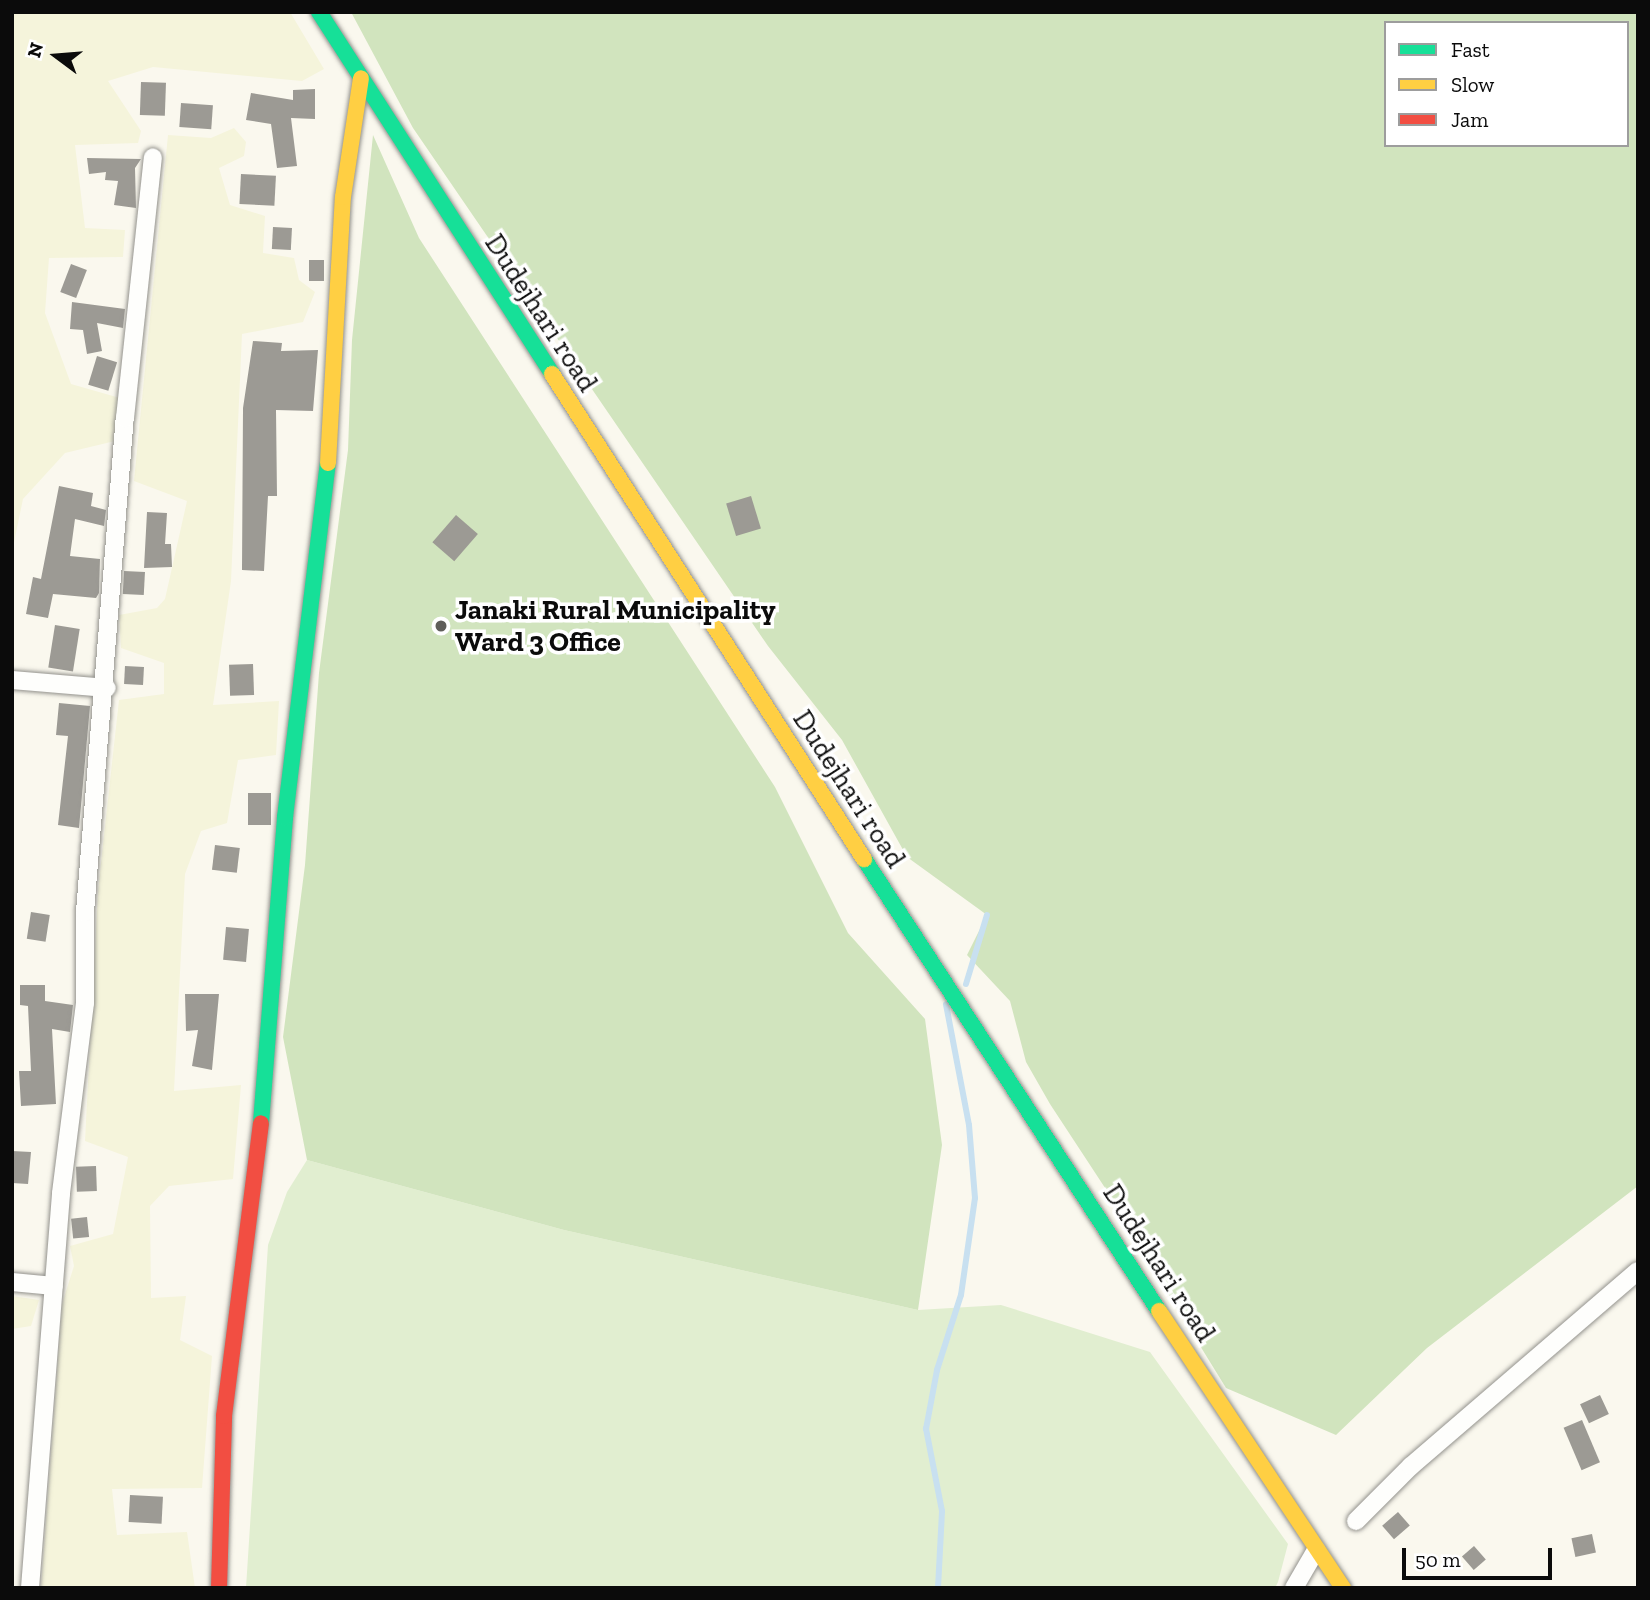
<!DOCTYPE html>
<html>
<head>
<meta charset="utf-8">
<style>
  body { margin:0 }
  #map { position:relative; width:1650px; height:1600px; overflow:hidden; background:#faf8ee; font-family:"Zilla Slab",serif }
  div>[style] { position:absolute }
  .farmland>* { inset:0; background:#f5f4db }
  .green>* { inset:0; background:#e1eed0 }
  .forest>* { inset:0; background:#d1e4be }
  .stream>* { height:6px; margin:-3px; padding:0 3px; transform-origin:3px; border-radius:3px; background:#c8e0f0 }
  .building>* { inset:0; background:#9c9a94; transform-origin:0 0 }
  .roads { filter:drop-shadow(0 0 2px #93928d) drop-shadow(0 0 2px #93928d) }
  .street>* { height:18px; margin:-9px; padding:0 9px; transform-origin:9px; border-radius:9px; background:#fefefc }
  .fast>* { height:16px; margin:-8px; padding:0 8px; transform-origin:8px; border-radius:8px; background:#16e098 }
  .slow>* { height:16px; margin:-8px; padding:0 8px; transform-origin:8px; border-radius:8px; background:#ffcf43 }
  .jam>* { height:16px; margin:-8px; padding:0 8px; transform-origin:8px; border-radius:8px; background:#f24e42 }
  .dots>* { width:19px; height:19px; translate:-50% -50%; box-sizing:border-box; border:4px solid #fff; border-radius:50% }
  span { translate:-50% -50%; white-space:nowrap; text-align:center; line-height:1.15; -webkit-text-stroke:7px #fff; paint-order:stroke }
  .street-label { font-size:28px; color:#0b0b0b }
  .poi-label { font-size:28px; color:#0b0b0b; font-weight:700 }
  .left { translate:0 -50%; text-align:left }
  .frame { position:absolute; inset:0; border:14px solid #0b0b0b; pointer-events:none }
  .legend { position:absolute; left:1384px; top:21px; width:245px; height:126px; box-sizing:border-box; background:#fff; border:2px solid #9d9d9d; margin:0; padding:9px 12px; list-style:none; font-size:21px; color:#0b0b0b }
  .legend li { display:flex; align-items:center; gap:14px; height:35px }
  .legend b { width:35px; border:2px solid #9d9d9d }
  .north { position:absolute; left:21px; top:21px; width:70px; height:70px; -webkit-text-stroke:5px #fff; paint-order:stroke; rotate:286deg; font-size:19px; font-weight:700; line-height:28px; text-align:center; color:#0b0b0b }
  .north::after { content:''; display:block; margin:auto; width:24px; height:32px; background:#0b0b0b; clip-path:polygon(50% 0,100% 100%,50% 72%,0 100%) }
  .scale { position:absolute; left:1402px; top:1548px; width:150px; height:32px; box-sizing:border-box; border:4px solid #0b0b0b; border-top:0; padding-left:9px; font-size:21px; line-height:24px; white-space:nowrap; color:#0b0b0b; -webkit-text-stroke:5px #fff; paint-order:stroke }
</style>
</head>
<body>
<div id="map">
  <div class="farmland">
    <div style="clip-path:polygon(12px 12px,290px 12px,324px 69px,302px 81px,153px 67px,108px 81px,141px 131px,138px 143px,75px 145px,85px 228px,125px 230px,123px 257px,49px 258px,45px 313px,71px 384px,120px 398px,115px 441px,65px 453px,23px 499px,12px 552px)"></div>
    <div style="clip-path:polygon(234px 128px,246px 142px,244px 156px,219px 168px,230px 205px,265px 216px,263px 253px,294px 258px,299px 280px,315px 292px,303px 322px,242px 334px,231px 581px,213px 705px,279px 701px,276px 755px,238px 760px,227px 823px,201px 831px,185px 874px,174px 1091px,241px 1085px,233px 1179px,169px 1186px,150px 1206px,151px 1298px,186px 1296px,180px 1340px,212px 1356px,202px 1488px,112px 1489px,117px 1535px,187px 1532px,195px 1588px,41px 1588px,62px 1304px,74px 1266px,70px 1246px,113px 1234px,128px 1157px,85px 1141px,98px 890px,119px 700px,164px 694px,164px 663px,121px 648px,119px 615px,157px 608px,165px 599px,187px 501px,134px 481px,168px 135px,211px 138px)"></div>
    <div style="clip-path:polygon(12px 1296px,39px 1300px,31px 1326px,12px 1329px)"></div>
  </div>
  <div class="green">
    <div style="clip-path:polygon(307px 1160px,564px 1230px,918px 1310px,1001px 1305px,1150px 1352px,1288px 1544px,1278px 1582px,1275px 1588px,246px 1588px,268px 1245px,287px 1192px)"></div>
  </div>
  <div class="forest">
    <div style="clip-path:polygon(evenodd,351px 12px,1638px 12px,1638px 1186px,1427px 1348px,1336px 1435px,1226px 1388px,1167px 1292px,1144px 1236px,1111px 1197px,1050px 1104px,1026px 1062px,1010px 1001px,967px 955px,987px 915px,907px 857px,842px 740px,768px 646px,413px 128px,351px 12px,1386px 23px,1627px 23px,1627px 145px,1386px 145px,1386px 23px)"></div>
    <div style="clip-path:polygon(373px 135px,419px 238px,775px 787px,848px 933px,925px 1019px,942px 1145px,918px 1310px,564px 1230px,307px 1160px,283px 1037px,305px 865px,319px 673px,348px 450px,352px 340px)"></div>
  </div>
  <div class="stream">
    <div style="left:966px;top:984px;width:72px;rotate:-73.1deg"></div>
    <div style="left:938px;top:1588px;width:77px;rotate:-87deg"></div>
    <div style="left:942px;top:1511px;width:84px;rotate:-101deg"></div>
    <div style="left:926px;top:1429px;width:60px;rotate:-79.4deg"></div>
    <div style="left:937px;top:1370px;width:79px;rotate:-72.3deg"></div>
    <div style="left:961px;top:1295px;width:98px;rotate:-81.8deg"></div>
    <div style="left:975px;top:1198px;width:73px;rotate:-94.7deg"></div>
    <div style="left:969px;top:1125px;width:123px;rotate:-100.8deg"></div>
  </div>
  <div class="building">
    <div style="left:141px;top:82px;width:25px;height:33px;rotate:2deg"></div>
    <div style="clip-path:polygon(315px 89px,315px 119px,291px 118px,297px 166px,277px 168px,271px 124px,246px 120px,251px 93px,293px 100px,293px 90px)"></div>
    <div style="left:181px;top:103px;width:32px;height:24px;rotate:4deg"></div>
    <div style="clip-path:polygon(87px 158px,141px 159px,135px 168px,136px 208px,114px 205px,118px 181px,105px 180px,106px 172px,89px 174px)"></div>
    <div style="left:241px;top:174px;width:35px;height:30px;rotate:3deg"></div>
    <div style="left:273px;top:227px;width:19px;height:22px;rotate:3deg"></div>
    <div style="left:309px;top:260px;width:15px;height:21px"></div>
    <div style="left:71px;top:264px;width:17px;height:30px;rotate:21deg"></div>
    <div style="clip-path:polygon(72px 302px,125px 309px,123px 328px,97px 323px,102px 351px,87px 354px,83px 330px,70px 329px)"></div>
    <div style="clip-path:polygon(253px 341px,282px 343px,281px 351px,318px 350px,313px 411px,276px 410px,277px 496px,268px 496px,264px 571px,242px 570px,243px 408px)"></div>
    <div style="left:97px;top:356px;width:21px;height:30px;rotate:17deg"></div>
    <div style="clip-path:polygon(59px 486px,93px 493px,91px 506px,106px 510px,104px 526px,75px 519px,70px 556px,100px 559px,99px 593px,96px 598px,53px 594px,48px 618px,26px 614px,33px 577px,41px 579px)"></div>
    <div style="left:751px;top:496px;width:34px;height:26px;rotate:73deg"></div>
    <div style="clip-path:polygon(147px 512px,167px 513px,165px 544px,171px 544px,172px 567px,144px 568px)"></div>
    <div style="left:456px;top:515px;width:29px;height:36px;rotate:41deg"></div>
    <div style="left:124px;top:571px;width:21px;height:23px;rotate:3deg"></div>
    <div style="left:55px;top:625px;width:25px;height:43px;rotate:9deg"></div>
    <div style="left:253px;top:664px;width:31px;height:24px;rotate:88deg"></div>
    <div style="left:125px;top:666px;width:19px;height:18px;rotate:3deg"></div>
    <div style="clip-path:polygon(59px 703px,90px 706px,79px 828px,58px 825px,68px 736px,56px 735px)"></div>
    <div style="left:248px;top:793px;width:23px;height:32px"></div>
    <div style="left:215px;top:845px;width:25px;height:25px;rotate:7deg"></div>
    <div style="left:31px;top:912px;width:19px;height:27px;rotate:9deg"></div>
    <div style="left:226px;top:927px;width:23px;height:33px;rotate:5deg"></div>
    <div style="clip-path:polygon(20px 985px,45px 985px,45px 1001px,73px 1005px,70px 1032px,52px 1029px,56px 1104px,21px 1106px,19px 1071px,31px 1071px,28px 1006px,20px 1005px)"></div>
    <div style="clip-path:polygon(185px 994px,219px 994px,212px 1070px,192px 1066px,198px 1030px,186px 1031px)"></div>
    <div style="clip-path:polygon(12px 1151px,31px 1152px,28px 1184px,12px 1183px)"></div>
    <div style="left:96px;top:1166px;width:25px;height:20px;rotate:88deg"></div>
    <div style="left:87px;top:1217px;width:20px;height:16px;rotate:84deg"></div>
    <div style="left:1600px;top:1395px;width:21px;height:22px;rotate:65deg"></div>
    <div style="left:1582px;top:1420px;width:46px;height:20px;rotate:67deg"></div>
    <div style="left:130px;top:1495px;width:33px;height:27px;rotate:3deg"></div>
    <div style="left:1398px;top:1512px;width:18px;height:21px;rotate:49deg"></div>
    <div style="left:1592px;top:1534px;width:19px;height:21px;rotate:78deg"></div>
    <div style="left:1474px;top:1546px;width:18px;height:16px;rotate:49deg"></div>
  </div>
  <div class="roads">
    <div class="street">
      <div style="left:12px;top:680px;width:95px;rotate:4.8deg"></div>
      <div style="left:12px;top:1282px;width:42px;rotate:5.4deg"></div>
      <div style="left:1356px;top:1521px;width:78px;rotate:-45deg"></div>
      <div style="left:1411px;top:1466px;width:299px;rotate:-40.7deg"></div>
      <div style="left:30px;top:1588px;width:396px;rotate:-85.5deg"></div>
      <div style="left:61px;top:1193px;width:192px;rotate:-82.8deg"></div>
      <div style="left:85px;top:1003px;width:91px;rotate:-90deg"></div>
      <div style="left:85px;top:912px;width:496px;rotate:-85.4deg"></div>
      <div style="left:125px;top:418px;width:262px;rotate:-83.9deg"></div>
      <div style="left:1294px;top:1588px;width:44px;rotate:-59.9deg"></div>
    </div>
    <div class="fast">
      <div style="left:319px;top:12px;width:431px;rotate:57.2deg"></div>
      <div style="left:864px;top:859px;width:540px;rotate:56.87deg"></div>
      <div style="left:261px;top:1123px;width:307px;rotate:-85.5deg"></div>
      <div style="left:285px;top:817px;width:357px;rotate:-83.1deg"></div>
    </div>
    <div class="slow">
      <div style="left:552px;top:374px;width:577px;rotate:57.25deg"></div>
      <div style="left:328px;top:463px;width:266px;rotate:-86.8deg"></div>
      <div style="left:343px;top:197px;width:120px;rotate:-81.4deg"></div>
      <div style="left:1159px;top:1311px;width:333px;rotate:56.4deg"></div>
    </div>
    <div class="jam">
      <div style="left:219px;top:1588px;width:172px;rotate:-88.3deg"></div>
      <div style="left:224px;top:1416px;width:295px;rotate:-82.8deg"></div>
    </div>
  </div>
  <div class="dots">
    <div style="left:441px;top:626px;background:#5f5e5a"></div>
  </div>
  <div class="street-label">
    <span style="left:541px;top:313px;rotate:57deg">Dudejhari road</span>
    <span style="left:849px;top:789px;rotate:57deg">Dudejhari road</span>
    <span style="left:1159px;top:1263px;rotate:57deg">Dudejhari road</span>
  </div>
  <div class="poi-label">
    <span class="left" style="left:455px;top:626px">Janaki Rural Municipality<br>Ward 3 Office</span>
  </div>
  <div class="frame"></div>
  <ul class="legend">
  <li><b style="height:9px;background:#16e098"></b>Fast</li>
  <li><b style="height:9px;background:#ffcf43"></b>Slow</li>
  <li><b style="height:9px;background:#f24e42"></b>Jam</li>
  </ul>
  <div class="north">N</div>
  <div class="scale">50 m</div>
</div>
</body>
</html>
